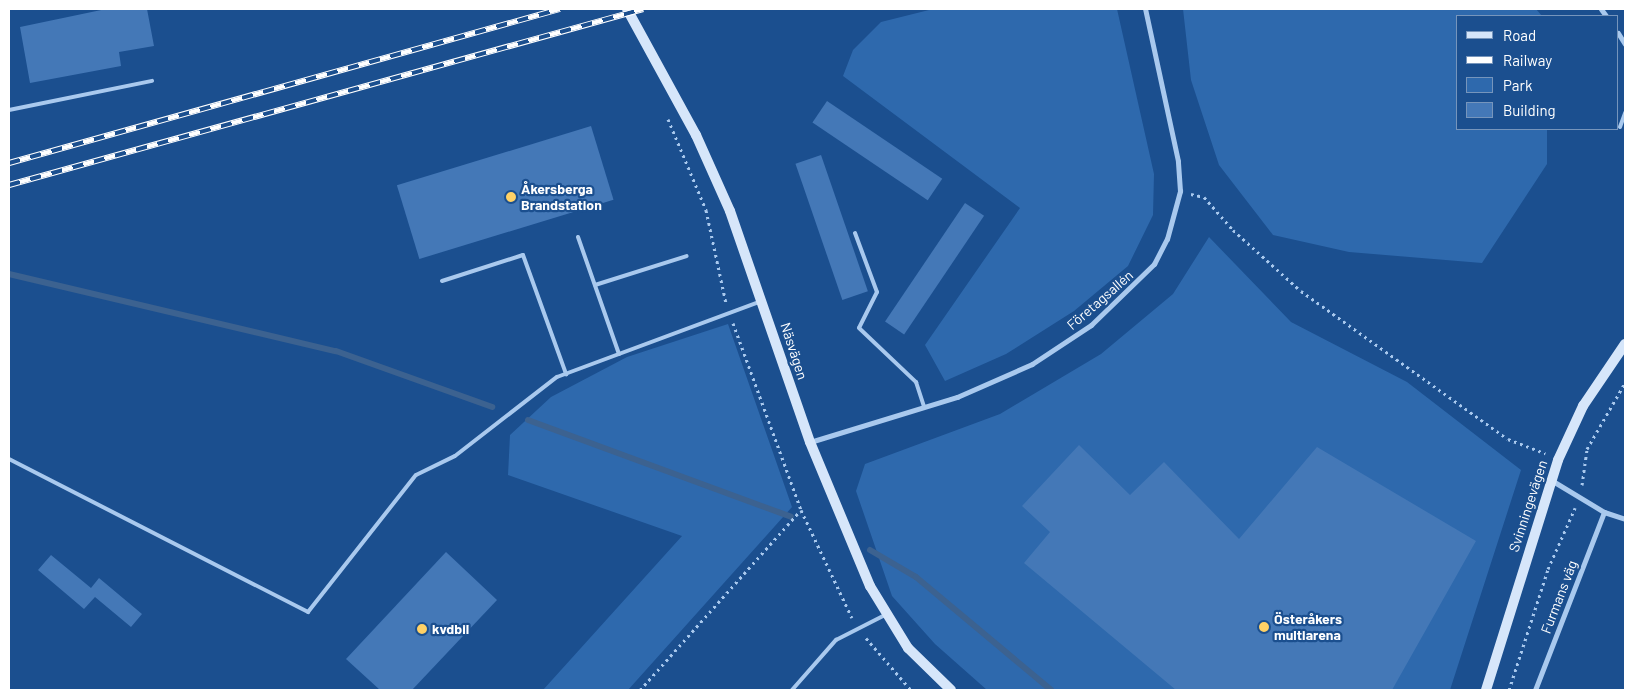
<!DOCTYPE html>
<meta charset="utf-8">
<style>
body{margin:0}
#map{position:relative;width:1634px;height:699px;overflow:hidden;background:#1b4f8f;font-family:Barlow,sans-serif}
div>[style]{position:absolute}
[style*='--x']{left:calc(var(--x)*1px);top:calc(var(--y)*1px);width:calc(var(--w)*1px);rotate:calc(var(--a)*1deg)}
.green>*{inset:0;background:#2e69ad}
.stream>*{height:6px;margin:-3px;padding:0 3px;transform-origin:3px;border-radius:3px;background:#3c6290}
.building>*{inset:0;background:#4478b7;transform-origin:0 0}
.path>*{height:3px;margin-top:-1.5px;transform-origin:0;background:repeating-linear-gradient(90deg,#a9c9ee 0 2.5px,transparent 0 6.5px)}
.lane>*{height:4px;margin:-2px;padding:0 2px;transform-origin:2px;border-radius:2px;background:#a9c9ee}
.street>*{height:5px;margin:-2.5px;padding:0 2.5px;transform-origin:2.5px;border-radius:2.5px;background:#a9c9ee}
.secondary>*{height:10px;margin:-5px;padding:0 5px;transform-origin:5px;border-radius:5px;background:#d6e6fa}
.rail>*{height:5.5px;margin-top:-2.75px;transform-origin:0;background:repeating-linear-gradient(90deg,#1b4f8f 0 11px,#fff 0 22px);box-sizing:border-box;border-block:1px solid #fff}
.dots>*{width:14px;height:14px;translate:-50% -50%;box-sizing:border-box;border:2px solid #1b4f8f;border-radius:50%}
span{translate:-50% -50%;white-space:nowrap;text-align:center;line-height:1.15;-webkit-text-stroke:4.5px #1b4f8f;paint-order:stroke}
.poi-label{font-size:14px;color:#fff;font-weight:700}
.left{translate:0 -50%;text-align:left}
.street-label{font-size:14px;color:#fff}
.frame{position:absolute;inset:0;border:10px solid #fff;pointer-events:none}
.legend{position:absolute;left:1456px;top:15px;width:162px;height:115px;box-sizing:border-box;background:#1b4f8f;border:1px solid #7695bc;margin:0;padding:6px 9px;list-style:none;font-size:15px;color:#fff}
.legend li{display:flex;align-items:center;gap:10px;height:25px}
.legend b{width:25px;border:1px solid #7695bc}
</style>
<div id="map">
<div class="green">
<i style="clip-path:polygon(933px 9px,1117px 9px,1154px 174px,1153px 215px,1128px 266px,1074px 311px,1006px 354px,945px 381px,925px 345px,1020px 208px,843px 76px,853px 50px,881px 22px)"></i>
<i style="clip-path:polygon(1183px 9px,1536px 9px,1542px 16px,1458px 16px,1458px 129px,1547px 129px,1547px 164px,1482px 263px,1349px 252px,1273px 235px,1219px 165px,1191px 80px)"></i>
<i style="clip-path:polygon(1209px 237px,1291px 322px,1407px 382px,1521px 470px,1450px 690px,987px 690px,935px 644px,892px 596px,856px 491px,865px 464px,1000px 414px,1101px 354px,1173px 294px)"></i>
<i style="clip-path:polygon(728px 324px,792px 507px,628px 690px,543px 690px,682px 536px,508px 475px,510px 435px,551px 397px,627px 357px)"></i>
</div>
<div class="stream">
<i style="--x:9;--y:274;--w:336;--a:13.3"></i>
<i style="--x:336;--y:351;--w:166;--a:19.7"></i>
<i style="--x:528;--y:420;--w:280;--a:20.2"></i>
<i style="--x:870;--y:550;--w:53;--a:30.4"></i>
<i style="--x:916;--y:577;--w:176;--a:39.9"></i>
</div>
<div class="building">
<i style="clip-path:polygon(106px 9px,147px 9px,154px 46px,119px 52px,121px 66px,30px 83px,20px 27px)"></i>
<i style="left:827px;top:101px;width:139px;height:26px;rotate:34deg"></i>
<i style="left:591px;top:126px;width:77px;height:203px;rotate:73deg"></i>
<i style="left:821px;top:155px;width:144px;height:27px;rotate:71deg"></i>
<i style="left:965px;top:203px;width:23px;height:143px;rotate:34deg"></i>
<i style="clip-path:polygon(1079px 445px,1130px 495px,1164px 462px,1239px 539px,1317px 447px,1476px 541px,1392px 690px,1176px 690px,1024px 563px,1050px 532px,1022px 506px)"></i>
<i style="clip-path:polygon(446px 552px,497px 600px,412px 690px,380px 690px,346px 659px)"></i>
<i style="clip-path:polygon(51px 555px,91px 588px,99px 578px,142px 614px,131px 627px,95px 597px,84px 609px,38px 570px)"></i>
</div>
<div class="path">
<i style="--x:668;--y:119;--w:99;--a:67.3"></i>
<i style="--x:706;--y:210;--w:95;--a:77.9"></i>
<i style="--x:1191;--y:194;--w:13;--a:13"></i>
<i style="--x:1204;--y:197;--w:44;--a:48.7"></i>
<i style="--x:1233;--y:230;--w:91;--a:41.9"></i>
<i style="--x:1301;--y:291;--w:254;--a:35.6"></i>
<i style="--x:1508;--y:439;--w:40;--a:21"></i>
<i style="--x:733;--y:323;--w:199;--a:70"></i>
<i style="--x:801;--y:510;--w:119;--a:64.7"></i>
<i style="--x:1582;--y:485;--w:36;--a:-82"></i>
<i style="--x:1587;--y:449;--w:76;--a:-60.1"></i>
<i style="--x:866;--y:638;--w:69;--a:49.1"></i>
<i style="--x:640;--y:690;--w:241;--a:-48.2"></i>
<i style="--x:1509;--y:690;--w:127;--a:-72.1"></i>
<i style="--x:1548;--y:569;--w:67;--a:-66.1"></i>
</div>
<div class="lane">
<i style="--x:9;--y:110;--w:146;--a:-11.5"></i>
<i style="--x:1620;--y:127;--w:15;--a:-70"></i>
<i style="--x:855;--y:233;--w:63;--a:69.6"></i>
<i style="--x:877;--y:292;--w:40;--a:116.6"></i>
<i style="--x:859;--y:328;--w:79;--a:43.5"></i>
<i style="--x:916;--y:382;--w:26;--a:72"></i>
<i style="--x:578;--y:237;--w:124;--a:70.7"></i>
<i style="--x:442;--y:281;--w:85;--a:-17.8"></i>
<i style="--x:523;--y:255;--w:127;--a:70.1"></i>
<i style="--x:595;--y:285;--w:96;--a:-17.5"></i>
<i style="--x:9;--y:459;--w:336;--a:27.1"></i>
<i style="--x:308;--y:612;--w:174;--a:-51.8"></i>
<i style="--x:416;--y:475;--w:43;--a:-26"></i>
<i style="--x:455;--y:456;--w:129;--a:-37.8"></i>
<i style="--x:557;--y:377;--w:218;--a:-20.4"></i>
<i style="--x:792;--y:690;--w:67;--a:-48.7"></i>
<i style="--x:836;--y:640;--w:55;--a:-27"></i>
</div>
<div class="street">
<i style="--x:1601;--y:9;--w:9;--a:54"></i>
<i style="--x:1618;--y:33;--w:13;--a:58"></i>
<i style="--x:810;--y:442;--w:154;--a:-17"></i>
<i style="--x:957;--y:397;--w:82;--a:-23.7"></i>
<i style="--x:1032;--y:364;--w:71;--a:-33.5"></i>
<i style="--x:1091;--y:325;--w:88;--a:-44.1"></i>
<i style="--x:1154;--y:264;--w:28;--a:-63"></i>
<i style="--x:1167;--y:239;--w:50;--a:-74.8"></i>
<i style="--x:1180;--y:191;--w:30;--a:-94"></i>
<i style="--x:1178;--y:161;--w:156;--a:-102.2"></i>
<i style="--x:1551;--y:480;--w:62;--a:31.1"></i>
<i style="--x:1604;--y:512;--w:22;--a:18"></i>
<i style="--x:1535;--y:690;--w:191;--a:-68.8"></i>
</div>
<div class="secondary">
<i style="--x:627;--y:9;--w:144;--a:61.3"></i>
<i style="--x:696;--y:135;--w:83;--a:65.9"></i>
<i style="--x:730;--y:211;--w:244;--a:70.9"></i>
<i style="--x:810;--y:442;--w:156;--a:67.4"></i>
<i style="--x:870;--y:586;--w:73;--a:58.5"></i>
<i style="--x:908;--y:648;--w:60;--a:44.3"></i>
<i style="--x:1486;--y:690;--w:241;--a:-72.6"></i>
<i style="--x:1558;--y:460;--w:60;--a:-65.2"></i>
<i style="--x:1583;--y:406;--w:75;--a:-55.9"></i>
</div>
<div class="rail">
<i style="--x:9;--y:163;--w:572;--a:-15.62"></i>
<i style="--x:9;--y:185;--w:658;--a:-15.51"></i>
</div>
<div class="dots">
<i style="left:511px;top:197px;background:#ffd166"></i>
<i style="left:1264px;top:627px;background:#ffd166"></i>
<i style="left:422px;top:629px;background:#ffd166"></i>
</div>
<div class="poi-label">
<span class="left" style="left:521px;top:197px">Åkersberga<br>Brandstation</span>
<span class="left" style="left:1274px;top:627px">Österåkers<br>multiarena</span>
<span class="left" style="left:432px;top:629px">kvdbil</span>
</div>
<div class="street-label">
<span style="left:1100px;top:300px;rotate:-41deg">Företagsallén</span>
<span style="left:794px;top:351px;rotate:72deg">Näsvägen</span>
<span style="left:1528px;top:506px;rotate:-72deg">Svinningevägen</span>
<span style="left:1559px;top:597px;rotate:-69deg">Furmans väg</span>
</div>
<div class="frame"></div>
<ul class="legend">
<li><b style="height:6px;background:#d6e6fa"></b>Road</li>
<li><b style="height:6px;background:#fff"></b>Railway</li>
<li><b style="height:14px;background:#2e69ad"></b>Park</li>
<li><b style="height:14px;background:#4478b7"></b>Building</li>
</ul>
</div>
